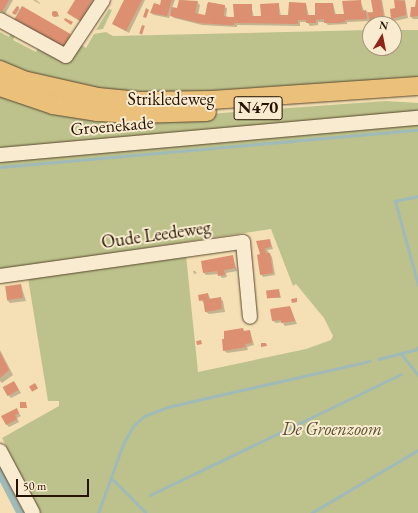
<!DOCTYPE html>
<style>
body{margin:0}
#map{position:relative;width:418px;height:513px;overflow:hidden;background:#f5e0b5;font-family:"EB Garamond",serif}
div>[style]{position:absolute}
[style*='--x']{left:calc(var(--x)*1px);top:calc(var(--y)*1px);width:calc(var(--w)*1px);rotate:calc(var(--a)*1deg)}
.green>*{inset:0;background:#bdc28c}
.water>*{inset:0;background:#a0bab8}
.shadow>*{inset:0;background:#0003}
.stream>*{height:3px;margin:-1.5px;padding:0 1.5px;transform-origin:1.5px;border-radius:1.5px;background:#a0bab8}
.building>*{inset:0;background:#dc9071;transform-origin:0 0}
.round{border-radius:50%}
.roads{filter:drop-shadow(0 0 1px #59462d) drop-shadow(0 0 1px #59462d)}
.minor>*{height:14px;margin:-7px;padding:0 7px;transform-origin:7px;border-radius:7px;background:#f8ebcf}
.major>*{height:18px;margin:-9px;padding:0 9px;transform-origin:9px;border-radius:9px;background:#eac07a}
span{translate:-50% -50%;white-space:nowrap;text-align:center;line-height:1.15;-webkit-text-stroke:4px #f8ebcf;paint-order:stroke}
.shield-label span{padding:1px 3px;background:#f8ebcf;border:1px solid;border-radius:3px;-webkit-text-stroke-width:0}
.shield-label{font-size:17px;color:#251200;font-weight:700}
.street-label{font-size:18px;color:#251200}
.park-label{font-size:18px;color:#5a5031;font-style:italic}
.north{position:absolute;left:362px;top:16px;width:40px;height:40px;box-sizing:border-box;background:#f8ebcf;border:1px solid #a4947c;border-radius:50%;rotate:10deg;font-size:11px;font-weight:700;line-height:16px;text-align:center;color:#251200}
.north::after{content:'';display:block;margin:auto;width:14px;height:18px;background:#8f2418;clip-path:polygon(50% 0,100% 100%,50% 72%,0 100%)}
.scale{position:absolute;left:16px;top:479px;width:73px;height:18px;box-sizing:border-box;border:2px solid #251200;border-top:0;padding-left:5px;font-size:12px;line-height:14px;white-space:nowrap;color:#251200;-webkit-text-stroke:3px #f8ebcf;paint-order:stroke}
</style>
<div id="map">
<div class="green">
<i style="clip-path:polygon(109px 9px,112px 10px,103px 29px,96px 30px)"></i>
<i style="clip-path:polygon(370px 30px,370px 48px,394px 48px,394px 30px,418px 30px,418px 82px,175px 95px,83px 88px,0 64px,0 32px,9px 37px,12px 32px,16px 34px,13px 40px,36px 52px,39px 47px,65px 62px,80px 44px,86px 48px,94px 34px,106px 32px,113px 36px)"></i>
<i style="clip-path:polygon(0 93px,175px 121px,221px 113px,386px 101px,418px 103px,418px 113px,0 151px)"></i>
<i style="clip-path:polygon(418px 121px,418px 513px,40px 513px,2px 438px,59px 406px,59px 401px,48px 401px,28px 278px,186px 255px,198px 372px,306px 349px,331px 340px,333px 336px,324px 318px,296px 284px,293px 286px,271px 229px,0 270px,0 158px)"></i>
</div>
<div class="water">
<i style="clip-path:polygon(0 466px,24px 513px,16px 513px,0 482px)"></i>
</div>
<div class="shadow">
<i style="clip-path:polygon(0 0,13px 0,5px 14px,0 11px)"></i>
<i style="clip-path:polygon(33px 0,36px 0,40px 3px,40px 4px)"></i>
<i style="clip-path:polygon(76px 0,97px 0,83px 23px,71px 15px)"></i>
<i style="clip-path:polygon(125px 0,145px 0,129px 33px,113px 24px)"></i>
<i style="clip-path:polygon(162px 0,175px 0,172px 8px,178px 10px,181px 0,197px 2px,200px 5px,198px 15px,206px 16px,207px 4px,214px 3px,227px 8px,226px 18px,235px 18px,251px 5px,254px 17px,262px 16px,279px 5px,281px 16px,289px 16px,306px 4px,309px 16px,316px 16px,333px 4px,336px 15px,345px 14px,360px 0,364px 11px,374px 13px,372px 0,382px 0,386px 22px,377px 24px,372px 24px,370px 21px,347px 22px,347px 24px,328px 25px,325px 22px,318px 22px,318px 25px,310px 26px,307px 22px,300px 22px,300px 26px,237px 25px,237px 27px,202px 25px,174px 18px,170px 14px,169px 18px,154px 15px,151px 13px,160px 6px)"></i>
<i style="clip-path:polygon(395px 0,405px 0,408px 18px,395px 21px,392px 19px,391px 10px,396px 9px)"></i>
<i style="clip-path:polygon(417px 0,418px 19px,413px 19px,411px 17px,416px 8px)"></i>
<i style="clip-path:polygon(17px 7px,20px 9px,16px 15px,15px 14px)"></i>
<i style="clip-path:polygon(52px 11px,59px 15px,59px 17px,52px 14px)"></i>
<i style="clip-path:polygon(16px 19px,70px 35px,73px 37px,66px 49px)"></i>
<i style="clip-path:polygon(270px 240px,273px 249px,267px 250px,272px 257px,275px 275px,263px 277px,261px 274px,262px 255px,257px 242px)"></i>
<i style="clip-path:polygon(233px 257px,237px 271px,226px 273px,227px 277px,222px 278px,219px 274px,206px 275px,204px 273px)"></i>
<i style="clip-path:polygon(193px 271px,195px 271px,197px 273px,194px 274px)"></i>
<i style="clip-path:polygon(21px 285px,26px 301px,10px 303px,7px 300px)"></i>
<i style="clip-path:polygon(279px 290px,281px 298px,269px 298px)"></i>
<i style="clip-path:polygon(208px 294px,211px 300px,220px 298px,223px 301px,225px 312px,209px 314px,206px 312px,205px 303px,200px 300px)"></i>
<i style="clip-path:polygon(290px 307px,297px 324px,285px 326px,282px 322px,276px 323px,273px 321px)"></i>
<i style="clip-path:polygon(250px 331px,254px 345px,247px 347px,248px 350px,227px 353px,224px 350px)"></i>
<i style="clip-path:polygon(0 350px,13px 375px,2px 383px,0 381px)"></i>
<i style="clip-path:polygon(14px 382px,21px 393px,11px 398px,8px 395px)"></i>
<i style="clip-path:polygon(16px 409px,21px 416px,17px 418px,19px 422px,9px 427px,6px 424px)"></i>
</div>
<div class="stream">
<i style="--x:0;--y:167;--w:420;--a:-5.1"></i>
<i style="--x:418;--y:196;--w:24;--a:168"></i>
<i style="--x:395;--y:201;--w:87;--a:74.7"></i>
<i style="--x:401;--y:354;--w:27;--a:51"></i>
<i style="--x:378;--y:359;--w:38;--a:-14"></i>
<i style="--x:415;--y:350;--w:4;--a:-45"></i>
<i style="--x:111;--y:478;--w:49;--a:45"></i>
<i style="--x:150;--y:495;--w:279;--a:-25.7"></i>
<i style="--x:98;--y:513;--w:73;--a:-70.1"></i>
<i style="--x:123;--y:444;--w:21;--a:-61"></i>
<i style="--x:133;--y:426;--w:15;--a:-42"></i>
<i style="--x:144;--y:416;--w:25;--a:-21"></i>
<i style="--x:167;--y:407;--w:208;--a:-12.8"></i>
<i style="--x:311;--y:513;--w:124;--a:-30.5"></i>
</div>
<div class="building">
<i style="clip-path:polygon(0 0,9px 0,2px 12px,0 11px)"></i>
<i style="clip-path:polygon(75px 0,92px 0,80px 21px,67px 13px)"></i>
<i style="clip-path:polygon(124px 0,142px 0,126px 31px,112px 24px)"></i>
<i style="clip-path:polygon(161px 0,172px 0,167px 16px,150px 13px,154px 3px,160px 5px)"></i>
<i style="clip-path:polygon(179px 0,198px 1px,195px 13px,205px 15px,208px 2px,225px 5px,224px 16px,229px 17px,234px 17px,233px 4px,252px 4px,252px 16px,261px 16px,260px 4px,279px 3px,279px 15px,288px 15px,289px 2px,306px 3px,307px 15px,315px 15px,315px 3px,333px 3px,334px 14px,344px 14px,342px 1px,361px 0,362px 11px,366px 10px,367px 19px,345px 20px,345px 22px,339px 23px,324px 23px,324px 19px,316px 20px,316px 23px,306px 23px,306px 20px,298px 20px,298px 24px,234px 23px,234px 25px,228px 25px,199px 23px,170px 16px,172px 7px,177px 8px)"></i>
<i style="clip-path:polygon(371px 0,381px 0,384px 19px,370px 23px,368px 13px,373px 12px)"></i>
<i style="clip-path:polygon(394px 0,405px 1px,406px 15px,391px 19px,390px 9px,395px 8px)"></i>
<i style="clip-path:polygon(416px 0,418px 0,418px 16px,410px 17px,411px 7px,415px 7px)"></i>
<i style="clip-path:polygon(17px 6px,19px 7px,15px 15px,12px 13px)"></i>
<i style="left:22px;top:6px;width:56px;height:15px;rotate:30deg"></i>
<i style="clip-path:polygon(146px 8px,149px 10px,146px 18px,143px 17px)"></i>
<i class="round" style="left:52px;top:11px;width:6px;height:6px"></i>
<i style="clip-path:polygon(65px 18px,73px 22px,71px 25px,64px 20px)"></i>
<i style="left:142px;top:25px;width:3px;height:9px;rotate:18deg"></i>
<i style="clip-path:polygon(270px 239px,271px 247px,265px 248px,266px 253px,270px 253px,273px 273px,260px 275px,257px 255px,260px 254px,256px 241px)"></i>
<i style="clip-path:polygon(233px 255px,235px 268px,224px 270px,225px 275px,218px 276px,217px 271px,203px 273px,201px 261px)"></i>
<i style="left:21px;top:284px;width:14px;height:16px;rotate:82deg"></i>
<i style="left:279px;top:289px;width:8px;height:13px;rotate:83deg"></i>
<i style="clip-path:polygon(208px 293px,209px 299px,221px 297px,222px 309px,205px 312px,203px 300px,199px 301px,198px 295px)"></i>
<i style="clip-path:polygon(297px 298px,297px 302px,292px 303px,291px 299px)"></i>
<i style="clip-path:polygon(290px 306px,295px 321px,281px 323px,281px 320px,272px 321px,270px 309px)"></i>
<i style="clip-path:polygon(243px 328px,244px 331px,250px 330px,252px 343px,245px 344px,246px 347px,223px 351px,222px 339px,224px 339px,224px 331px)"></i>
<i style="left:201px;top:340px;width:4px;height:5px;rotate:76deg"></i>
<i style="clip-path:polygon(261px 343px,266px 343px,267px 346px,261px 347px)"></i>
<i style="clip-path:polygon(0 352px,9px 370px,0 378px)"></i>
<i style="left:14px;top:381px;width:10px;height:13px;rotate:61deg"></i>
<i style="left:35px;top:383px;width:6px;height:7px;rotate:59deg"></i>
<i style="clip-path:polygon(20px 402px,26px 402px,27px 408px,20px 408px)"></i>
<i style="clip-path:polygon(17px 408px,19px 413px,15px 415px,17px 419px,6px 425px,1px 416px)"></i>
</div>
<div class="roads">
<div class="minor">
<i style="--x:0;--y:20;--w:75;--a:28.6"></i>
<i style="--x:66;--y:56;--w:67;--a:-56.5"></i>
<i style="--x:0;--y:155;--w:420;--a:-5.1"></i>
<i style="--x:0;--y:276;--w:245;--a:-8"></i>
<i style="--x:243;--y:242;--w:75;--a:84.7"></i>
<i style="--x:0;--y:451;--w:70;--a:62"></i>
</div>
<div class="major">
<i style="--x:0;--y:70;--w:25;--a:23"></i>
<i style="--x:23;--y:80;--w:77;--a:12.8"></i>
<i style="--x:98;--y:97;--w:42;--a:5.4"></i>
<i style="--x:140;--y:101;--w:72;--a:-0.8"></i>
<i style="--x:212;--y:100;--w:206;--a:-3.9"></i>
<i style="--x:0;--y:87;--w:56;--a:18.8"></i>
<i style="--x:53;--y:105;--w:45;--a:9"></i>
<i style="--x:97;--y:112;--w:39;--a:3"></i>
<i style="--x:136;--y:114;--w:71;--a:-1.6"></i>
</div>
</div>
<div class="shield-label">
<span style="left:258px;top:108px">N470</span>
</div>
<div class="street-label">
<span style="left:171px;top:99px">Strikledeweg</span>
<span style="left:112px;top:126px;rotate:-5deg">Groenekade</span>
<span style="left:156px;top:235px;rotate:-8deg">Oude Leedeweg</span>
</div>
<div class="park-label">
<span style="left:332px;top:429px">De Groenzoom</span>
</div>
<div class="north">N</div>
<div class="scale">50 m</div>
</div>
